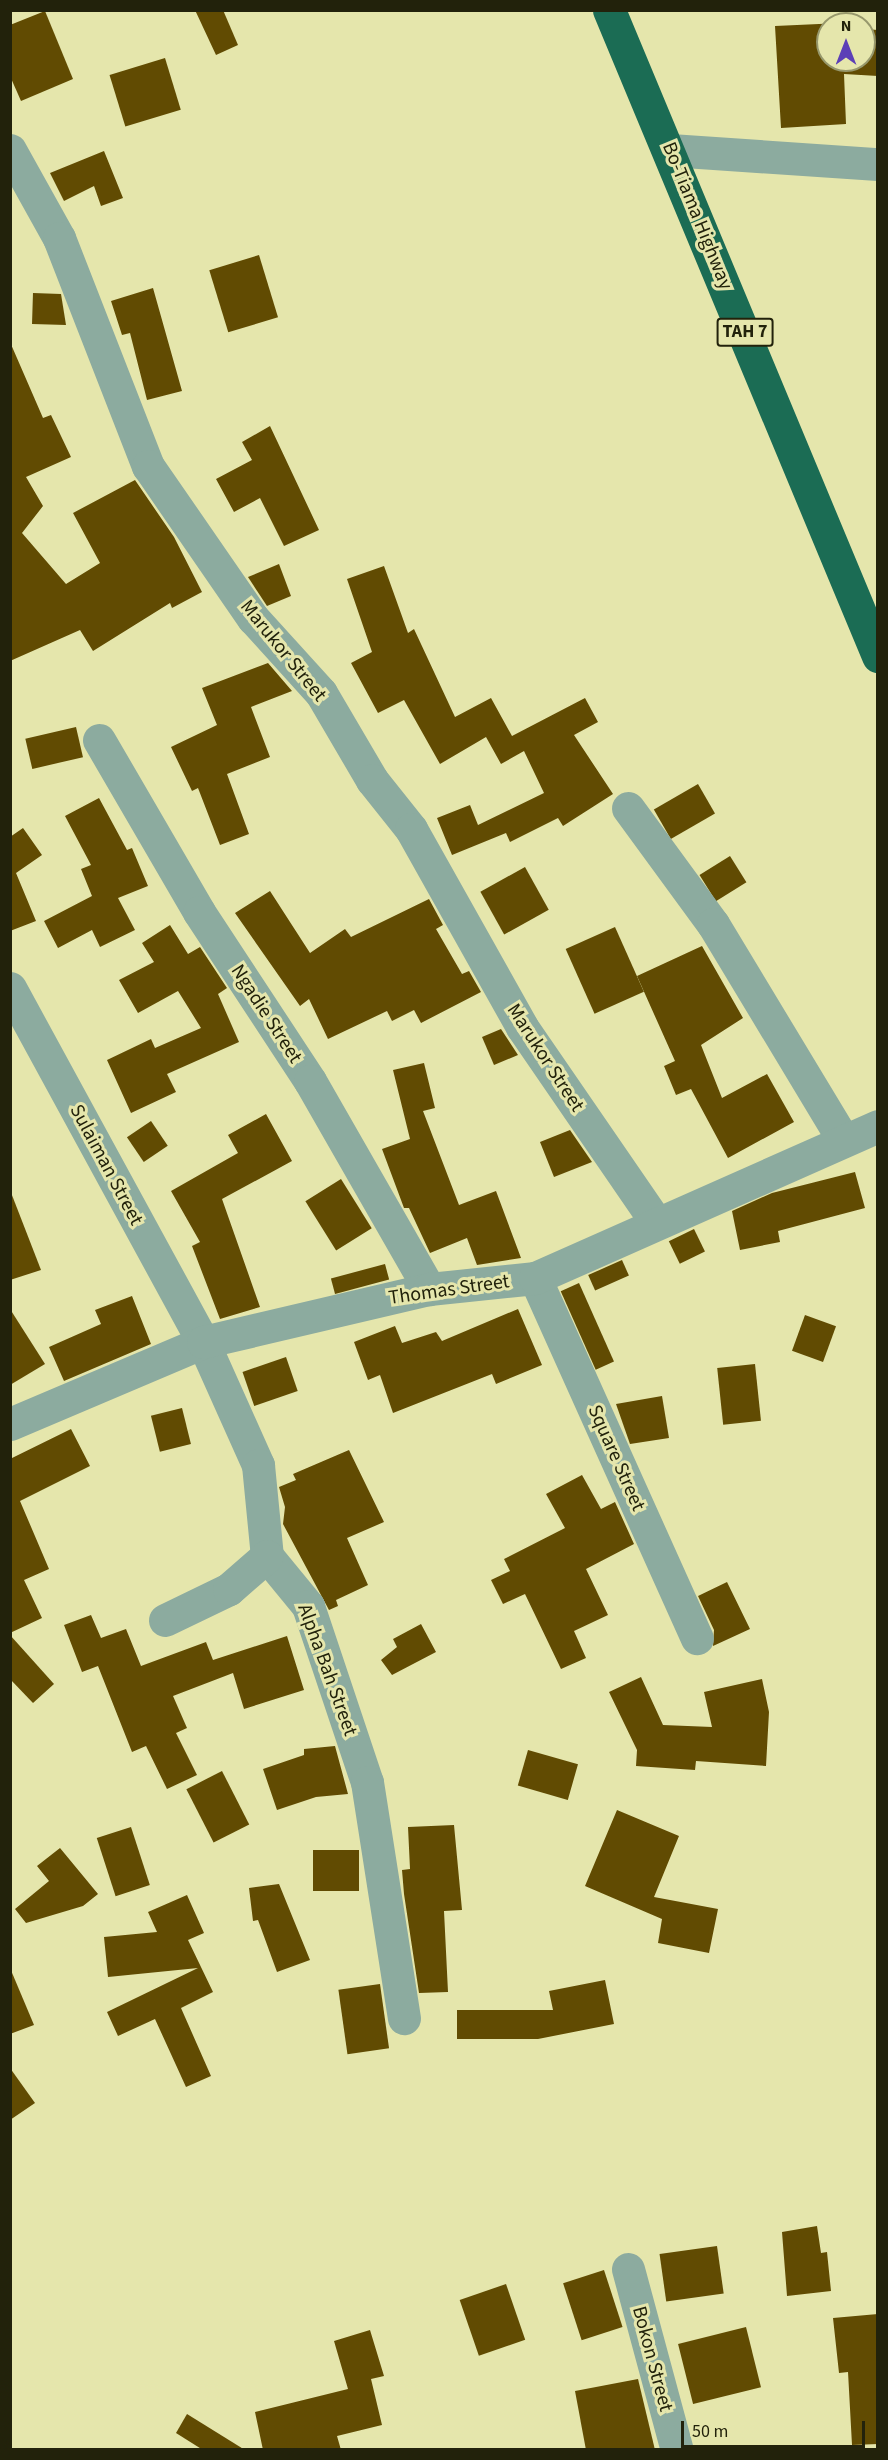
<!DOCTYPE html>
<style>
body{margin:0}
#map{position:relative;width:888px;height:2460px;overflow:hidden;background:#e5e6ac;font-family:"Source Sans 3",sans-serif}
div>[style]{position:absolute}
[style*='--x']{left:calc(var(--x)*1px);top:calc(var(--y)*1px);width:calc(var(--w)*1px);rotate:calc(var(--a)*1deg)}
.building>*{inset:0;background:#614b02;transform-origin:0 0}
.minor>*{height:33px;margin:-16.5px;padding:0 16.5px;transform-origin:16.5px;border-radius:16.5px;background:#8cab9f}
.highway>*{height:33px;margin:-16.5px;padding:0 16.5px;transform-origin:16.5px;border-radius:16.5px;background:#1b6c54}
span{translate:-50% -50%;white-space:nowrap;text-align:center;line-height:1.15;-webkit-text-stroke:6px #e5e6ac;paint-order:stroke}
.shield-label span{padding:2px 4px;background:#e5e6ac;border:2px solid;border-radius:4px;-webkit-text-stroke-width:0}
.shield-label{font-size:18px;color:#22220b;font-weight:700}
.street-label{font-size:20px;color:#22220b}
.frame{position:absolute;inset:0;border:12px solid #22220b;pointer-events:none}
.north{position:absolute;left:816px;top:12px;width:60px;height:60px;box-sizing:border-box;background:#e5e6ac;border:2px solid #97986c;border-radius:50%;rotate:0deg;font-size:16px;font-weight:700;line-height:24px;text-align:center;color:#22220b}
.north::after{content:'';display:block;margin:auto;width:21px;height:27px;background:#5c3fb7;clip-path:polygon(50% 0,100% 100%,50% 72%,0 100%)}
.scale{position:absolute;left:681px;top:2421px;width:184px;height:27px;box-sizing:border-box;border:3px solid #22220b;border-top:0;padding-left:8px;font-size:18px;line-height:21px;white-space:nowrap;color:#22220b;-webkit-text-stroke:4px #e5e6ac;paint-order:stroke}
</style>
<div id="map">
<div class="building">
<i style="clip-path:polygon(195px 10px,223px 10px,238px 45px,216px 55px)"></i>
<i style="clip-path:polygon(45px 11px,73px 79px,21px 101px,10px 76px,10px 25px)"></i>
<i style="clip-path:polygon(841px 23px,828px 24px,828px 60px,864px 60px,864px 29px,878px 30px,878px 76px,844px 74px,846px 124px,781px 128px,775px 26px)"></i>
<i style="left:165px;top:58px;width:54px;height:58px;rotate:73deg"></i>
<i style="clip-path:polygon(104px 151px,123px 198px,101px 206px,94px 186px,64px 201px,50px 173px)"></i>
<i style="left:259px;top:255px;width:65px;height:52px;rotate:73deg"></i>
<i style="clip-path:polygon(153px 288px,182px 391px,147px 400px,130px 333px,122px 335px,111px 301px)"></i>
<i style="clip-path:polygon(33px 293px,61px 294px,66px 325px,32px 324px)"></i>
<i style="clip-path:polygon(10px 342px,43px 418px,51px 415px,71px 457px,26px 477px,43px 506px,22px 533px,66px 584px,100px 563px,73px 513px,135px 480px,174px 537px,202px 592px,172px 608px,170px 603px,93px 651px,80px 630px,10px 661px)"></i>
<i style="clip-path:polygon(270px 426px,319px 530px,284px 546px,260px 498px,234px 512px,216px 479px,252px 460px,242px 442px)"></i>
<i style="clip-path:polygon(279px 564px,291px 596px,267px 606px,248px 577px)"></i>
<i style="clip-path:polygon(384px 566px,408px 633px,414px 629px,455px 717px,491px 698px,512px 736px,585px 698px,598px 722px,574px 735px,613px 794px,563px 826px,558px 818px,510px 842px,506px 833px,452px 855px,437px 818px,470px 805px,478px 825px,544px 793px,524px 751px,501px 764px,486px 737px,440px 764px,404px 700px,378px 713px,351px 663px,372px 652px,347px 579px)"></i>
<i style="clip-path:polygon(268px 663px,292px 691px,251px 707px,270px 757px,227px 774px,249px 834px,220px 845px,198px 788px,192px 791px,171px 747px,217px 725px,202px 688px)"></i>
<i style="left:76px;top:727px;width:31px;height:52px;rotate:77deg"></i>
<i style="left:698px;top:784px;width:34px;height:51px;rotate:60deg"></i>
<i style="clip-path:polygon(99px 798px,127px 850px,132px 848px,148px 886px,118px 898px,135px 930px,100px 947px,92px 930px,58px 948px,44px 921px,92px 896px,81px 869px,91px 865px,65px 816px)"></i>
<i style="clip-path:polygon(23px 828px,42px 855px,16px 873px,36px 921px,10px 931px,10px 837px)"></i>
<i style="left:730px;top:856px;width:31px;height:36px;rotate:58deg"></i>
<i style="left:525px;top:867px;width:49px;height:51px;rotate:61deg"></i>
<i style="clip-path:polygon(270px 891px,310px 953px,345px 929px,351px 937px,429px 899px,443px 925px,436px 929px,462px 974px,469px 971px,481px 992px,421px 1023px,414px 1010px,392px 1021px,387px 1011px,328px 1039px,309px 999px,300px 1006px,235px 913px)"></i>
<i style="clip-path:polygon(170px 925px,188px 954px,200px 947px,227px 988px,218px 994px,239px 1042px,167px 1074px,176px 1092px,131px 1113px,107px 1060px,151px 1039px,155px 1048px,201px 1028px,178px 991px,138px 1013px,119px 980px,154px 962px,142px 943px)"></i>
<i style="left:615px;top:927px;width:71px;height:54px;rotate:66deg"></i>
<i style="clip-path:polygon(702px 946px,743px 1018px,701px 1045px,722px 1098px,767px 1074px,794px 1122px,728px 1158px,691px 1089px,676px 1095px,664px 1066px,675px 1061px,637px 976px)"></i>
<i style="clip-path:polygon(501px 1029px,518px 1055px,494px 1065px,482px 1037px)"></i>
<i style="clip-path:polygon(424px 1063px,435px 1108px,423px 1111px,459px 1205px,496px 1191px,521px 1258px,477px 1265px,467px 1238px,430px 1253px,409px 1208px,404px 1208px,382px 1149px,410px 1139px,393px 1070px)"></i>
<i style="clip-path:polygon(266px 1114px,292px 1161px,222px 1199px,260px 1307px,220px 1319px,192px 1246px,200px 1242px,171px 1191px,238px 1153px,228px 1135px)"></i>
<i style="left:151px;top:1121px;width:30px;height:29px;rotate:56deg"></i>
<i style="clip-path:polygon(570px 1130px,592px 1162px,554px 1177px,540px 1142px)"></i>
<i style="clip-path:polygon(855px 1172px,865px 1208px,778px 1231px,780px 1242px,740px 1250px,732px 1211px,772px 1193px)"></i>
<i style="left:341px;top:1179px;width:58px;height:42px;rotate:58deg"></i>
<i style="clip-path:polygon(10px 1190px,41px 1270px,10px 1280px)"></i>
<i style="left:694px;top:1229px;width:25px;height:28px;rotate:64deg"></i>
<i style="left:622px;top:1260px;width:17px;height:37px;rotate:66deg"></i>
<i style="left:385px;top:1264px;width:16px;height:56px;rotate:75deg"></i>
<i style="left:579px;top:1283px;width:86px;height:20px;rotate:66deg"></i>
<i style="clip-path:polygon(132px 1296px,151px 1344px,64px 1381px,49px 1347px,101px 1324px,95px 1310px)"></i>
<i style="clip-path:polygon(10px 1309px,45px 1364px,10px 1385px)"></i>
<i style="clip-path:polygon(518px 1309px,542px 1365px,496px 1384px,492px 1374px,393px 1413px,380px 1375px,368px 1380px,354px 1342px,395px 1326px,402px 1343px,436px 1332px,442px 1341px)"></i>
<i style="left:805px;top:1315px;width:33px;height:38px;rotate:20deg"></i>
<i style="left:286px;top:1357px;width:36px;height:46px;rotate:71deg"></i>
<i style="left:755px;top:1364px;width:57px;height:38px;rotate:84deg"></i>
<i style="clip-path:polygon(662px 1396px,669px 1438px,630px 1444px,616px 1404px)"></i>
<i style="left:182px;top:1408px;width:37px;height:32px;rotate:76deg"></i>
<i style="clip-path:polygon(71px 1429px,90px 1466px,20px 1501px,49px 1569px,24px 1580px,42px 1618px,10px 1633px,10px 1459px)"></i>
<i style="clip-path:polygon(349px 1450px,384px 1522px,347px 1538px,368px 1585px,336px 1600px,338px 1606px,329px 1610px,283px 1524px,285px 1507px,279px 1487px,296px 1480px,293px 1474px)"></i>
<i style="clip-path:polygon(582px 1475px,601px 1509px,615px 1502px,634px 1544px,586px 1569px,608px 1615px,574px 1631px,586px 1658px,561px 1669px,525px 1594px,503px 1604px,491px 1580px,510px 1571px,504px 1559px,565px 1528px,546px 1494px)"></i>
<i style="clip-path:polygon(727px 1582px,750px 1629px,713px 1646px,714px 1630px,698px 1596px)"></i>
<i style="clip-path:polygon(91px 1615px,101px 1638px,126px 1629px,141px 1666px,206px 1642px,213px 1660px,287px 1636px,304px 1690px,244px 1709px,233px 1673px,173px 1696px,187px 1728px,176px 1733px,197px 1775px,167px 1789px,146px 1746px,132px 1752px,98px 1666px,82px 1672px,64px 1625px)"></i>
<i style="clip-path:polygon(421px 1624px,436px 1652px,392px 1675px,381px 1660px,397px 1647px,393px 1639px)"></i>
<i style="clip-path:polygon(10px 1635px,54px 1684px,33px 1703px,10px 1679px)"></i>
<i style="clip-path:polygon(641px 1677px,663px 1725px,712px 1727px,704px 1692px,762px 1679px,769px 1712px,766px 1766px,696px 1761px,695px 1770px,636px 1766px,637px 1750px,609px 1692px)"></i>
<i style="clip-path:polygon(335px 1746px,348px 1794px,316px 1797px,277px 1810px,263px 1769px,304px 1755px,304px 1749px)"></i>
<i style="left:528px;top:1750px;width:52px;height:37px;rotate:16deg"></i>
<i style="left:222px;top:1771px;width:60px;height:40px;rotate:63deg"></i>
<i style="clip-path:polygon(617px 1810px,679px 1836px,654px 1897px,718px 1909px,709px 1953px,658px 1943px,662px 1919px,585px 1886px)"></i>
<i style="clip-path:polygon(454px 1825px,462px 1910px,444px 1911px,448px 1992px,419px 1993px,404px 1894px,402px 1870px,410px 1869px,408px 1827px)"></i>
<i style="left:131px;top:1827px;width:61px;height:36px;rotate:72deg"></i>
<i style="clip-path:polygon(60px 1848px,98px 1894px,83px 1906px,26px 1923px,15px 1909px,49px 1881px,37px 1866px)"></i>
<i style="left:313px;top:1850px;width:46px;height:41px"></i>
<i style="clip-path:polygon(279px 1884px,310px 1960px,277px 1972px,258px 1920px,253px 1921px,249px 1888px)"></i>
<i style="clip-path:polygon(187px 1895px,204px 1933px,188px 1940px,213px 1992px,181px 2008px,211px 2076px,186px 2087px,155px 2019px,118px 2036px,107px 2012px,198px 1968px,108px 1977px,104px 1937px,157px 1932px,148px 1912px)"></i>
<i style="clip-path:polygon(10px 1968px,34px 2025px,10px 2034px)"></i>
<i style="clip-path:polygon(605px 1980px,614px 2024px,538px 2039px,457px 2039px,457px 2010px,553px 2010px,549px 1991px)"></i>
<i style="left:380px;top:1984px;width:65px;height:42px;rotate:82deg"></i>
<i style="clip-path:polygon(10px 2068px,35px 2103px,10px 2120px)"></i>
<i style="clip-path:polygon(817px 2226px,821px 2253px,827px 2252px,831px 2291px,787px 2296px,782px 2232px)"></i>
<i style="left:717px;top:2246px;width:48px;height:58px;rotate:82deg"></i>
<i style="left:604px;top:2270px;width:60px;height:43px;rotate:72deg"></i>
<i style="left:506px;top:2284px;width:59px;height:49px;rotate:71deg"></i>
<i style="clip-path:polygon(878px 2314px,878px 2444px,852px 2445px,848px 2372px,839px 2373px,833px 2318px)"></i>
<i style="left:746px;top:2327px;width:62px;height:70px;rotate:76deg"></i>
<i style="clip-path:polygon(370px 2330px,384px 2376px,371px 2379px,382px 2425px,337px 2436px,341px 2450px,263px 2450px,255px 2412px,348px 2389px,334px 2341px)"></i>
<i style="clip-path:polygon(638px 2379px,655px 2450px,586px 2450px,575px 2391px)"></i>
<i style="clip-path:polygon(187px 2414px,245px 2450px,203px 2450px,176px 2433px)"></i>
</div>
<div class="minor">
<i style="--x:10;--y:150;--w:101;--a:60.9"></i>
<i style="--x:59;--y:238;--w:245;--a:68.7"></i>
<i style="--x:148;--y:466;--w:185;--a:55.4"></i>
<i style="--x:253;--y:618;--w:101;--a:47.8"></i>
<i style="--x:321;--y:693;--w:101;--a:59.6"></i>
<i style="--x:372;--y:780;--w:63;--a:51.5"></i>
<i style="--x:411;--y:829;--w:227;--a:60.7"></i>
<i style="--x:522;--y:1027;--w:237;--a:55.5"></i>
<i style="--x:670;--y:150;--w:208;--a:3.9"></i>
<i style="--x:99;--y:740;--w:199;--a:59.8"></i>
<i style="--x:199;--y:912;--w:202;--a:56.7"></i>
<i style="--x:310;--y:1081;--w:240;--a:60.2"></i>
<i style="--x:628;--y:808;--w:144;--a:53.8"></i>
<i style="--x:713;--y:924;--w:253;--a:58.9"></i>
<i style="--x:10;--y:988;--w:403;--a:61.4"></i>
<i style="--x:203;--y:1342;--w:135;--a:65.9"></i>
<i style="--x:258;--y:1465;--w:91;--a:84.4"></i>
<i style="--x:267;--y:1556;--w:65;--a:50.6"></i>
<i style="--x:308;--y:1606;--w:186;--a:71.5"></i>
<i style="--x:367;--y:1782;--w:239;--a:81.1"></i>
<i style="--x:535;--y:1278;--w:395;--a:65.8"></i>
<i style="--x:10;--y:1424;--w:210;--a:-23"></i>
<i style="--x:203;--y:1342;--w:232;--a:-13.2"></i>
<i style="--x:429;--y:1289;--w:107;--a:-5.9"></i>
<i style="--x:535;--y:1278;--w:375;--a:-23.9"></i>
<i style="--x:165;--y:1620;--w:71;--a:-25.8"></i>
<i style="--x:229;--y:1589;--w:50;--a:-41"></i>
<i style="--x:628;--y:2269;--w:188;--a:74.9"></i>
</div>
<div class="highway">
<i style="--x:609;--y:10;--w:700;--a:67.39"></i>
</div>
<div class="shield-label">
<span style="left:745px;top:332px">TAH 7</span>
</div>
<div class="street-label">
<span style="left:697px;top:216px;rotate:68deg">Bo-Tiama Highway</span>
<span style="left:283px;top:651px;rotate:51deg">Marukor Street</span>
<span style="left:266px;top:1014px;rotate:57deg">Ngadie Street</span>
<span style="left:545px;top:1058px;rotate:57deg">Marukor Street</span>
<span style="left:106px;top:1165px;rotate:62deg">Sulaiman Street</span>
<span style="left:449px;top:1290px;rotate:-8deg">Thomas Street</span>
<span style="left:616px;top:1458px;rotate:66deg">Square Street</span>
<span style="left:327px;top:1670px;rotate:70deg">Alpha Bah Street</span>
<span style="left:652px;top:2359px;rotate:75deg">Bokon Street</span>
</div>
<div class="frame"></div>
<div class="north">N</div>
<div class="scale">50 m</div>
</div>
